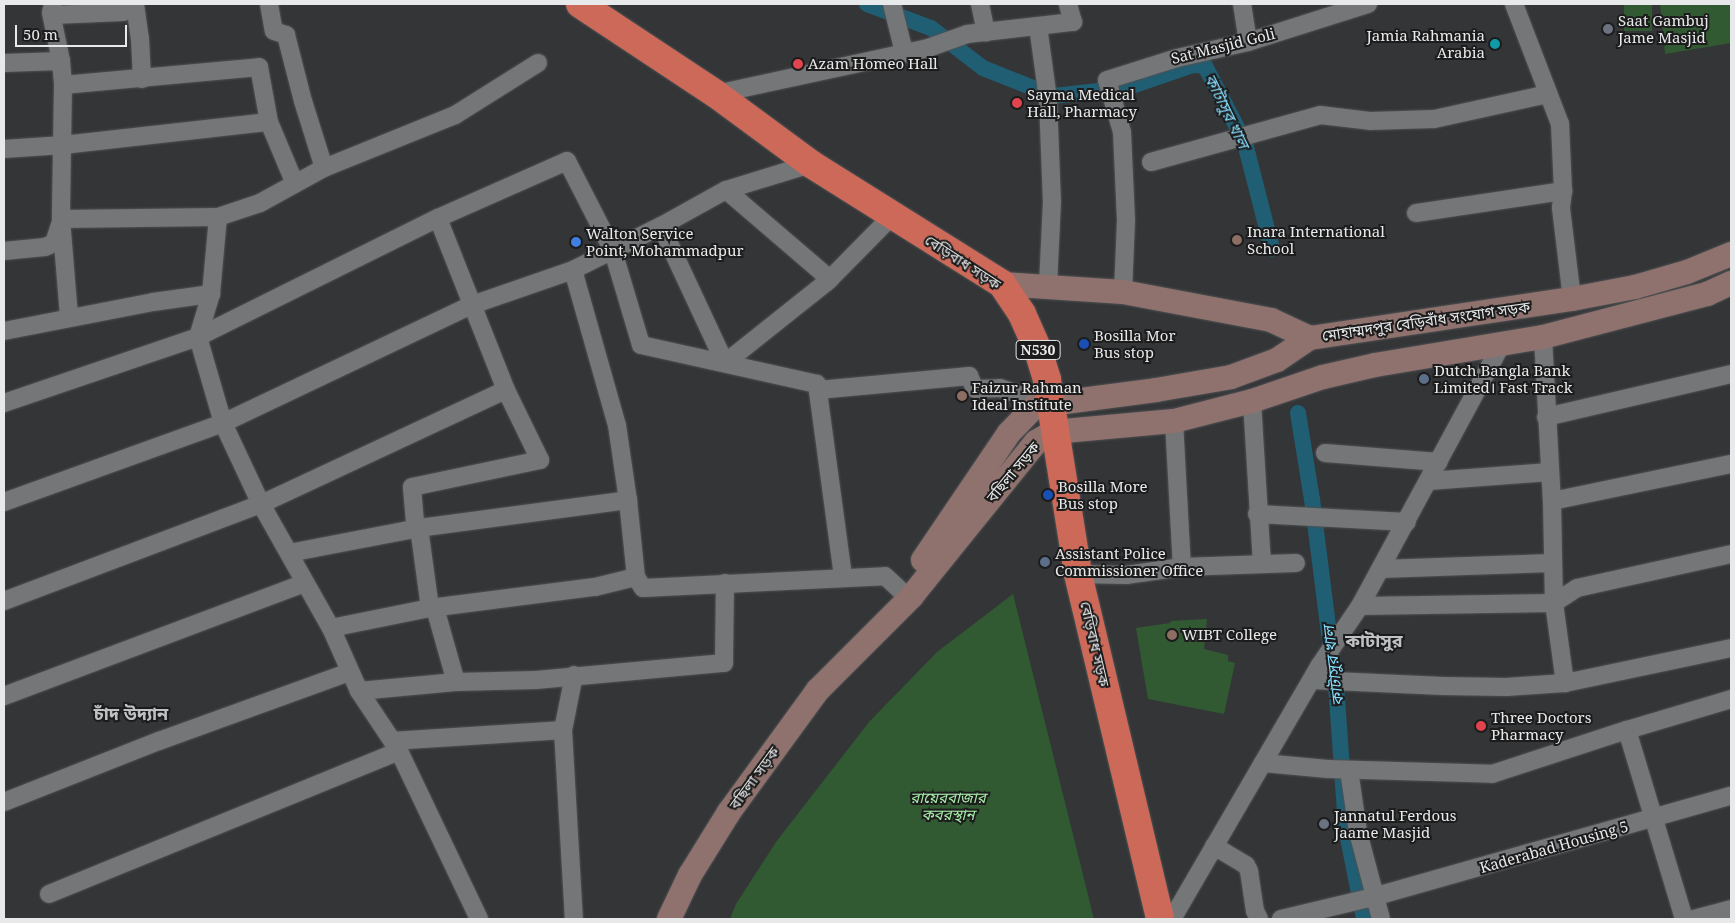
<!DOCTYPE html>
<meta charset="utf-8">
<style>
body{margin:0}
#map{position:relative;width:1735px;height:923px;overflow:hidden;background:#333537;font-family:"Noto Serif","Noto Sans Bengali",serif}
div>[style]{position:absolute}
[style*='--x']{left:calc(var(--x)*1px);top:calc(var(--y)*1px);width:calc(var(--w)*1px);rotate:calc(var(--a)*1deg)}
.green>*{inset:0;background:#315a32;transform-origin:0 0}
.canal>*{height:16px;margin:-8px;padding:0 8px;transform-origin:8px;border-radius:8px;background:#205e73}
.roads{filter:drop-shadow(0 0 1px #505153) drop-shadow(0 0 1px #505153)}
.street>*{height:18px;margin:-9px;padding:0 9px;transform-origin:9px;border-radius:9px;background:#747678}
.secondary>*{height:24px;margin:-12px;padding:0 12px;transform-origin:12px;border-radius:12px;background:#8f726e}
.highway>*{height:28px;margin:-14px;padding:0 14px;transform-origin:14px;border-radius:14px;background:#cd6958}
.dots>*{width:14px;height:14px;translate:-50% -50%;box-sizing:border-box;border:2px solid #1c1c1d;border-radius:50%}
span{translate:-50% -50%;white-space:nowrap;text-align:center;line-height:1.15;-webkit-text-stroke:4px #1c1c1d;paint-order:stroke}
.shield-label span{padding:1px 4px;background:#1c1c1d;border:1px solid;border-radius:4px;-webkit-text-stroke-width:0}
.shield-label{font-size:14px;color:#e8e9ea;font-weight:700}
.poi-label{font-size:15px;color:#e8e9ea}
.left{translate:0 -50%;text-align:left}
.right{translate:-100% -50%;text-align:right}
.street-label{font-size:15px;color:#e8e9ea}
.park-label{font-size:15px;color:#a8eea8;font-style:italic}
.water-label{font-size:16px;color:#86dcfc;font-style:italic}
.quarter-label{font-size:18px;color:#bfc1c3;font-weight:700}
.frame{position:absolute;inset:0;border:5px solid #e8e9ea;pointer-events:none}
.scale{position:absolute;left:15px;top:25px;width:112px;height:22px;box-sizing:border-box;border:2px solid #e8e9ea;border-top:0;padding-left:6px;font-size:15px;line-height:18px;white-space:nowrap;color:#e8e9ea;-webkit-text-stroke:4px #1c1c1d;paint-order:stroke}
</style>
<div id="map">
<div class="green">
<i style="left:1624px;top:4px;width:28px;height:27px"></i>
<i style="clip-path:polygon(1660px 4px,1731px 4px,1731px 43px,1665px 54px)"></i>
<i style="clip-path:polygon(1013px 594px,1094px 919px,730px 919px,736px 904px,776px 842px,869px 722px,937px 652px)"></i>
<i style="clip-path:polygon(1207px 619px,1204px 649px,1228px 655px,1228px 661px,1235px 663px,1224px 714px,1148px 699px,1136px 628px,1170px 623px,1171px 621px)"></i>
</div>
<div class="canal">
<i style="--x:867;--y:4;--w:68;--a:20.6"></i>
<i style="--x:931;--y:28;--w:66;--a:37.6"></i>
<i style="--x:983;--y:68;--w:75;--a:21.8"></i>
<i style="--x:1053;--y:96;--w:73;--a:-6.3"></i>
<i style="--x:1126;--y:88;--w:71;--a:-18.9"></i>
<i style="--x:1193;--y:65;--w:12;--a:5"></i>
<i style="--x:1205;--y:66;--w:87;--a:62.5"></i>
<i style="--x:1245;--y:143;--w:109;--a:75.7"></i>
<i style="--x:1298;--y:413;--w:87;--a:80.8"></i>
<i style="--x:1312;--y:499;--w:201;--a:82.8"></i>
<i style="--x:1337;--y:698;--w:130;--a:86"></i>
<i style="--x:1346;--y:828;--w:93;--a:78.8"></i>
</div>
<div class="roads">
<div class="street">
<i style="--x:53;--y:4;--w:9;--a:103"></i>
<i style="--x:51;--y:13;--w:49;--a:78.2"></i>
<i style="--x:61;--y:61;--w:24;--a:85"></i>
<i style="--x:63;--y:85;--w:134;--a:90.9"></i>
<i style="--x:61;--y:219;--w:98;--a:85.3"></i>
<i style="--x:135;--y:4;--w:35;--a:82"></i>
<i style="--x:140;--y:39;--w:40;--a:87.1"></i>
<i style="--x:269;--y:4;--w:27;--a:80"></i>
<i style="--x:274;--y:31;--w:13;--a:18"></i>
<i style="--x:286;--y:35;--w:68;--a:75.6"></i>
<i style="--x:303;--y:101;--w:70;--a:72.6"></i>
<i style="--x:892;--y:4;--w:49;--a:76"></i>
<i style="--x:980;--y:4;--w:29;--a:78"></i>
<i style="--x:1242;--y:4;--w:38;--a:81"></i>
<i style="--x:1514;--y:4;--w:129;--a:69"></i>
<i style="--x:1560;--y:124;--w:67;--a:87.4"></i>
<i style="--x:1563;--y:191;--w:17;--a:97"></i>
<i style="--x:1561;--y:208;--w:92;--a:83.1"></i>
<i style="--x:53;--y:15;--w:70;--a:-2.5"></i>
<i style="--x:123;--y:12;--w:12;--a:-42"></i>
<i style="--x:1038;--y:26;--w:74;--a:82.2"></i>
<i style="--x:1048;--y:99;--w:102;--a:87.8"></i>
<i style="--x:1052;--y:201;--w:86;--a:92.7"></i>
<i style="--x:4;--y:63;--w:57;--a:-2"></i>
<i style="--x:63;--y:85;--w:197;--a:-5.2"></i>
<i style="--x:259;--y:67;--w:56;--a:79.7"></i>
<i style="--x:269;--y:122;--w:67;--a:67.2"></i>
<i style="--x:716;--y:94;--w:217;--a:-12.2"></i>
<i style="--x:928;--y:48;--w:41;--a:-19.7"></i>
<i style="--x:967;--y:34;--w:107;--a:-6.5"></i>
<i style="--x:1073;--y:22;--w:19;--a:-106"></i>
<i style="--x:4;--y:149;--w:59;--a:-3.9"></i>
<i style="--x:63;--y:145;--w:207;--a:-6.4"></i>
<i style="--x:1151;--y:162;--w:175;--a:-15.5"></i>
<i style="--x:1320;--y:115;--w:50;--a:6.8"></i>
<i style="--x:1370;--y:121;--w:64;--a:-1.8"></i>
<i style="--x:1434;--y:119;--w:117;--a:-12.4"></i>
<i style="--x:726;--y:190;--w:137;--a:40.6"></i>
<i style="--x:1416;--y:213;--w:149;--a:-8.5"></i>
<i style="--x:218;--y:217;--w:44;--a:-18.4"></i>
<i style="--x:260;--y:203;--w:73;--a:-28.7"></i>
<i style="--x:324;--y:168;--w:141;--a:-22"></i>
<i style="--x:455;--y:115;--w:98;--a:-32.1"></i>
<i style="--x:61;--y:219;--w:157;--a:-0.7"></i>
<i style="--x:218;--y:217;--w:77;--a:95.2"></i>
<i style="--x:211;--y:294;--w:45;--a:106.8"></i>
<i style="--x:198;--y:337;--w:90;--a:73.8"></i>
<i style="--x:223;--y:423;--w:89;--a:64.9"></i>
<i style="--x:261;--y:504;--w:142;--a:60.6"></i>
<i style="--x:331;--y:628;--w:69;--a:66"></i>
<i style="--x:359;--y:691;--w:72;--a:56.3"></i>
<i style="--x:399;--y:751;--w:186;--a:64.5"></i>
<i style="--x:661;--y:226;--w:151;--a:65"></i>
<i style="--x:4;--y:251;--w:41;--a:-5.6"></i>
<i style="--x:45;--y:247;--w:10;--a:-24"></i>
<i style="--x:54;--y:243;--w:20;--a:-72"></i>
<i style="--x:573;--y:270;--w:161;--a:74.2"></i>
<i style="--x:617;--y:425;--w:76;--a:81.7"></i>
<i style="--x:628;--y:500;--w:77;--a:84.1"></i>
<i style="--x:636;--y:577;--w:13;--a:58"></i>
<i style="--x:643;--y:588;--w:242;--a:-2.8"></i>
<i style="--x:885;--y:576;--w:23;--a:43"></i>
<i style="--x:1123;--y:292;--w:72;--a:-87.6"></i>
<i style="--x:1126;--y:220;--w:88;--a:-92.6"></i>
<i style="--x:1122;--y:132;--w:54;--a:-106.1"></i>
<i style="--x:1107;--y:80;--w:73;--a:-17.4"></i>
<i style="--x:1177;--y:58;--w:73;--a:-12.7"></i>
<i style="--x:1248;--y:42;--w:126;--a:-17.6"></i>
<i style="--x:4;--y:331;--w:152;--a:-11"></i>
<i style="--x:153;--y:302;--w:59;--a:-7.9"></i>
<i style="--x:1543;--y:337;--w:164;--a:86.9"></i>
<i style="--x:1552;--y:501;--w:102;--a:88.9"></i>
<i style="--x:1554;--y:603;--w:81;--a:82.2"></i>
<i style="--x:725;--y:363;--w:130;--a:-38.5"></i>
<i style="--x:827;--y:282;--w:93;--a:-45.4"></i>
<i style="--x:818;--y:390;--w:152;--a:-5.3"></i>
<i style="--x:969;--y:376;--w:14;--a:65"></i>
<i style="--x:975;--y:389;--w:25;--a:-2"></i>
<i style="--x:1000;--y:388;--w:18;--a:19"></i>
<i style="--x:1017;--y:394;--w:22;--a:34"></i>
<i style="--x:1252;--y:401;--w:163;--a:86.5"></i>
<i style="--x:4;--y:403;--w:205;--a:-18.8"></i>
<i style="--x:198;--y:337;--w:268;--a:-26.4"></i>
<i style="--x:438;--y:218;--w:141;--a:-23.8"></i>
<i style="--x:567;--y:161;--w:101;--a:62.9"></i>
<i style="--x:613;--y:251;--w:98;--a:73.4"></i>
<i style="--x:641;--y:345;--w:180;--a:12.5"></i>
<i style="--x:817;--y:384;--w:195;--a:82.3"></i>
<i style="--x:1546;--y:417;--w:190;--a:-13.1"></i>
<i style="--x:1174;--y:421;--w:146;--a:86.9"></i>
<i style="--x:1325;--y:453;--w:114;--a:4.5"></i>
<i style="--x:1429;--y:481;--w:121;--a:-4.3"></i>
<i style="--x:1552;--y:501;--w:183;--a:-11.7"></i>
<i style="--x:4;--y:502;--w:233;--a:-19.8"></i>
<i style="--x:223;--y:423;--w:276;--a:-25.4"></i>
<i style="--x:472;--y:305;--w:107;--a:-19.1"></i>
<i style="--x:573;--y:270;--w:98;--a:-26.6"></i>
<i style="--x:661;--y:226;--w:74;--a:-29"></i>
<i style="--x:726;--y:190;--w:89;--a:-17"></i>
<i style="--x:1257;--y:514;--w:150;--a:3.1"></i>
<i style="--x:289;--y:553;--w:132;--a:-10.9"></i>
<i style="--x:419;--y:528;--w:211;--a:-7.6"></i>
<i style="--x:1381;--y:569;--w:171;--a:-2"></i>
<i style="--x:1078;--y:574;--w:48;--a:1.2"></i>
<i style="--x:1126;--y:575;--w:57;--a:-8.1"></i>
<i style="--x:1182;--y:567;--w:114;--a:-2"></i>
<i style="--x:4;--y:601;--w:275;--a:-20.7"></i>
<i style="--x:261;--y:504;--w:270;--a:-25"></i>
<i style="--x:1360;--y:606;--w:194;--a:-0.9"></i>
<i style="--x:1554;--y:603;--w:27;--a:-33"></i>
<i style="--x:1577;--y:588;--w:158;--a:-12.4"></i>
<i style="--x:430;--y:608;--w:81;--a:-97.8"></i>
<i style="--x:419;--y:528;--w:7;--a:-124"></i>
<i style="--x:415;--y:522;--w:35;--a:-95"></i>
<i style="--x:412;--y:487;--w:131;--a:-11.9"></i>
<i style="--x:540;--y:460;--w:78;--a:-115.9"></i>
<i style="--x:506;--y:390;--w:185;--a:-111.6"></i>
<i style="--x:435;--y:608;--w:77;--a:74.2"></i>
<i style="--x:331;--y:628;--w:101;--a:-11.4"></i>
<i style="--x:430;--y:608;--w:166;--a:-7.3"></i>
<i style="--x:595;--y:587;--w:42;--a:-13.7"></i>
<i style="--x:574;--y:675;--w:56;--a:101.3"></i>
<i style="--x:563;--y:730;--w:189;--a:86.7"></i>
<i style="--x:1312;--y:680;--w:131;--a:2.6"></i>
<i style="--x:1443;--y:686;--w:63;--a:0.9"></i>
<i style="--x:1506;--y:687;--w:59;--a:-3.9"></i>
<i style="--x:1565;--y:683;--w:170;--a:-11.9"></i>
<i style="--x:359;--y:691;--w:97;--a:-5.3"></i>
<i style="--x:456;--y:682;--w:80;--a:-1.4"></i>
<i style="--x:536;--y:680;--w:189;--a:-5.2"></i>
<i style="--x:724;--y:663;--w:80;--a:-89.3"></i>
<i style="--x:4;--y:696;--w:321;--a:-20.6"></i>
<i style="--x:1627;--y:730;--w:197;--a:73.2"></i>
<i style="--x:393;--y:741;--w:170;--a:-3.7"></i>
<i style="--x:1263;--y:763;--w:65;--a:5.3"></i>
<i style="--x:1328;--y:769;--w:164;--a:1.7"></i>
<i style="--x:1492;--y:774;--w:142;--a:-18.1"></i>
<i style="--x:1627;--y:730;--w:109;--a:-16.6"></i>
<i style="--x:1349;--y:770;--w:63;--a:81.7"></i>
<i style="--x:1358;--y:832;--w:90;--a:75.2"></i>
<i style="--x:4;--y:802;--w:167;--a:-21.5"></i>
<i style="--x:159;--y:741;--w:203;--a:-19.9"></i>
<i style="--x:1214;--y:846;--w:37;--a:31"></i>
<i style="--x:1246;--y:865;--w:7;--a:63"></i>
<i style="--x:1249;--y:871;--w:40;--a:81.5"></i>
<i style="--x:1255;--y:911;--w:9;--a:63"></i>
<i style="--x:49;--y:894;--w:378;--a:-22.2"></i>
<i style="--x:1172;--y:919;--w:294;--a:-59.8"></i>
<i style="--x:1320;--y:665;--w:71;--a:-55.9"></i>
<i style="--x:1360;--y:606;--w:300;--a:-61.6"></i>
<i style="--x:1281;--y:919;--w:95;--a:-13.4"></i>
<i style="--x:1373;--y:897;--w:372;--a:-15.8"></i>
<i style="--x:1694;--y:919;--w:38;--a:-15"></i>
</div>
<div class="secondary">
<i style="--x:1002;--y:284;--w:121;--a:3.8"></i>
<i style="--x:1123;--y:292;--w:151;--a:10.7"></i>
<i style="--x:1271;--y:320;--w:43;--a:24.8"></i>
<i style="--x:923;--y:560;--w:153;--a:-55.9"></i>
<i style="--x:1009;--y:433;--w:37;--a:-46"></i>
<i style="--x:1035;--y:406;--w:122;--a:-7.5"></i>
<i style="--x:1156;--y:390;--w:76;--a:-9.8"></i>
<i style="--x:1231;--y:377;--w:49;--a:-20.3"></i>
<i style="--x:1277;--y:360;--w:40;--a:-34"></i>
<i style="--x:1310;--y:338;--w:265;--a:-8.5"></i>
<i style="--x:1572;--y:299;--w:64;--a:-10.8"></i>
<i style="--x:1635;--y:287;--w:54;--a:-16.1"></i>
<i style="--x:1687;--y:272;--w:48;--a:-22.2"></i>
<i style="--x:669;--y:919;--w:49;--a:-64.5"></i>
<i style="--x:690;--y:875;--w:74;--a:-58.2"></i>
<i style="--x:729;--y:812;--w:151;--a:-53.9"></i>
<i style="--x:818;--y:690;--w:132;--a:-45"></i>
<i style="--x:911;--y:597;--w:199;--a:-51.1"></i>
<i style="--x:1036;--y:442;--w:20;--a:-30"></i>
<i style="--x:1053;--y:432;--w:121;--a:-5.2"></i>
<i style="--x:1174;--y:421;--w:81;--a:-14.4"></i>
<i style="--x:1252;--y:401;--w:75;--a:-18.7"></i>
<i style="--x:1323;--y:377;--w:53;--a:-13"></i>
<i style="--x:1375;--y:365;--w:170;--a:-9.5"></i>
<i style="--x:1543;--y:337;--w:170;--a:-14.7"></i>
<i style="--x:1707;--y:294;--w:26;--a:-25"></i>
</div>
<div class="highway">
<i style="--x:580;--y:4;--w:163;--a:33.5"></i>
<i style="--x:716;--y:94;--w:118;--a:36.4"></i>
<i style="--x:811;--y:164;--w:226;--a:32.1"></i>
<i style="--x:1002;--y:284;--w:36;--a:56"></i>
<i style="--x:1022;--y:314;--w:39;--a:66"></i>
<i style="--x:1038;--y:350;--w:31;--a:73"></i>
<i style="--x:1047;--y:380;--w:196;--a:80.9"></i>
<i style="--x:1078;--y:574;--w:355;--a:76.6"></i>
</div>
</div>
<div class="dots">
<i style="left:1608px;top:29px;background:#6b7280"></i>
<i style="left:1495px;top:44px;background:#0f9aa8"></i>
<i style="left:798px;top:64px;background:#e0444e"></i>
<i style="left:1017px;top:103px;background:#e0444e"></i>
<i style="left:1237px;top:240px;background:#8d6e63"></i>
<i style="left:576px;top:242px;background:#3f7fe0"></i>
<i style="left:1084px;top:344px;background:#1a4fb4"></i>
<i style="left:1424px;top:379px;background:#5c6f8a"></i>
<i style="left:962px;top:396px;background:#8d6e63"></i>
<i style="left:1048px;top:495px;background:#1a4fb4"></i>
<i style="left:1045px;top:562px;background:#5c6f8a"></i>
<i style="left:1172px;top:635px;background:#8d6e63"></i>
<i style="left:1481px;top:726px;background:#e0444e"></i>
<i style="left:1324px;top:824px;background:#6b7280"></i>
</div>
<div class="shield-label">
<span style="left:1038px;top:350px">N530</span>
</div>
<div class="poi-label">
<span class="left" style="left:1618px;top:29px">Saat Gambuj<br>Jame Masjid</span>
<span class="right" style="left:1485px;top:44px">Jamia Rahmania<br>Arabia</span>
<span class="left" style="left:808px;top:64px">Azam Homeo Hall</span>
<span class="left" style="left:1027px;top:103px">Sayma Medical<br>Hall, Pharmacy</span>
<span class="left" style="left:1247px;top:240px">Inara International<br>School</span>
<span class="left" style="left:586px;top:242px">Walton Service<br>Point, Mohammadpur</span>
<span class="left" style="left:1094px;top:344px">Bosilla Mor<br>Bus stop</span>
<span class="left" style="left:1434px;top:379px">Dutch Bangla Bank<br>Limited। Fast Track</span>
<span class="left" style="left:972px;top:396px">Faizur Rahman<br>Ideal Institute</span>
<span class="left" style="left:1058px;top:495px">Bosilla More<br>Bus stop</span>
<span class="left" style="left:1055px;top:562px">Assistant Police<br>Commissioner Office</span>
<span class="left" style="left:1182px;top:635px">WIBT College</span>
<span class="left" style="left:1491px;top:726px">Three Doctors<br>Pharmacy</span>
<span class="left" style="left:1334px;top:824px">Jannatul Ferdous<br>Jaame Masjid</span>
</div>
<div class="street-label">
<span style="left:1223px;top:46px;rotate:-14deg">Sat Masjid Goli</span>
<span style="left:963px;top:262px;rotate:33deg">বেড়িবাধ সড়ক</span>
<span style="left:1426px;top:321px;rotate:-8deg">মোহাম্মদপুর বেড়িবাঁধ সংযোগ সড়ক</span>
<span style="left:1013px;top:472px;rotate:-50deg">বছিলা সড়ক</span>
<span style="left:1095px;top:644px;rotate:77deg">বেড়িবাধ সড়ক</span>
<span style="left:754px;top:778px;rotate:-54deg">বছিলা সড়ক</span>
<span style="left:1554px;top:847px;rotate:-16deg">Kaderabad Housing 5</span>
</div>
<div class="park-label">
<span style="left:948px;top:806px">রায়েরবাজার<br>কবরস্থান</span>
</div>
<div class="water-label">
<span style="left:1227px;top:111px;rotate:64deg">কাটাসুর খাল</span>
<span style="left:1333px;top:666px;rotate:-97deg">কাটাসুর খাল</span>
</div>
<div class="quarter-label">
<span style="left:1374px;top:640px">কাটাসুর</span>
<span style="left:131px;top:713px">চাঁদ উদ্যান</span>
</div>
<div class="frame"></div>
<div class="scale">50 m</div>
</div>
